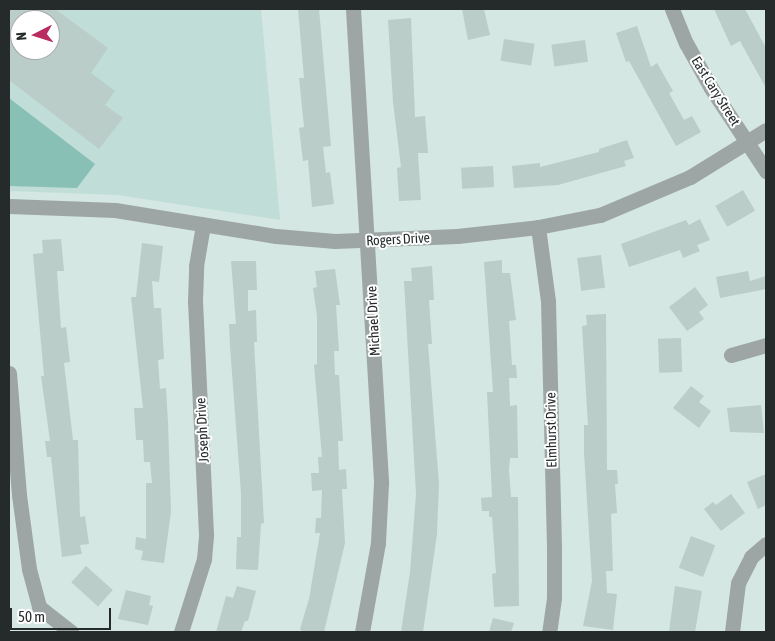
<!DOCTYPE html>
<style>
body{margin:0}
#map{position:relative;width:775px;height:641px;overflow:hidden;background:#d4e7e3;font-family:"Asap Condensed",sans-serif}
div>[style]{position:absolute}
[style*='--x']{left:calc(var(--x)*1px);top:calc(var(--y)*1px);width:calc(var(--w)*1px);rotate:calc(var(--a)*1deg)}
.built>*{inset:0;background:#c0ddd7}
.green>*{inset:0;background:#88c0b6}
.building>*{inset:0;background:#bacdc9;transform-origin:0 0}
.minor>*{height:15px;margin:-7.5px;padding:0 7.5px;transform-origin:7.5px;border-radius:7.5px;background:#9ea6a5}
span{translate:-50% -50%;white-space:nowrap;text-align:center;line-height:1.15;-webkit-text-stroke:4px #fff;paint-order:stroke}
.street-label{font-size:14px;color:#242b2a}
.frame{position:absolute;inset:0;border:10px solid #242b2a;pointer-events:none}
.north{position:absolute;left:10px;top:10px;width:50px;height:50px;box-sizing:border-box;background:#fff;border:1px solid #a7aaaa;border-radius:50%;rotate:265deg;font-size:14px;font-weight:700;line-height:20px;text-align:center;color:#242b2a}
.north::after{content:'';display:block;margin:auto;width:18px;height:22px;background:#b82c62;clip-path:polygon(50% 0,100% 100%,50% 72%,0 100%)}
.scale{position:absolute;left:10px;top:608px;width:101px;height:22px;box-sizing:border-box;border:2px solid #242b2a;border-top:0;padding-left:6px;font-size:15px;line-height:18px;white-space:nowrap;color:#242b2a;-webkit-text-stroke:4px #fff;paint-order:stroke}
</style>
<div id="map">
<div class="built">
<i style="clip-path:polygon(evenodd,9px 9px,261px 9px,280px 220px,118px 195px,9px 191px,9px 9px,20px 20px,50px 20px,50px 50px,20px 50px,20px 20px)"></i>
</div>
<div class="green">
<i style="clip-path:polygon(9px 98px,95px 164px,77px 188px,9px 186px)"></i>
</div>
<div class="building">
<i style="clip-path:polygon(evenodd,9px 9px,55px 9px,108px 48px,91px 73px,115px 91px,105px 105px,123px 118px,99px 149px,9px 80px,9px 9px,20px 20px,50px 20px,50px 50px,20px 50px,20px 20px)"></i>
<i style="clip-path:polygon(298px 9px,319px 9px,331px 146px,323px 147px,326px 173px,330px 172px,334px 204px,312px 207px,308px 160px,303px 161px,299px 128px,304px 127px,299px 78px,304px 78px)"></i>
<i style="clip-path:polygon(462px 9px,484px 9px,490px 35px,468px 40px)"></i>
<i style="clip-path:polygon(714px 9px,745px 9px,766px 48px,766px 88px,740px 41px,731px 46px)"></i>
<i style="clip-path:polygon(411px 18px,415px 117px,425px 116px,428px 153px,418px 153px,421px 200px,399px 201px,397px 168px,401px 167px,393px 102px,388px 20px)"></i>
<i style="clip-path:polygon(637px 26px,651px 67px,657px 63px,673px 91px,669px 93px,684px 120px,692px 116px,701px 132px,676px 146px,629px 61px,626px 62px,616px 33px)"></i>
<i style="left:504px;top:39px;width:31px;height:22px;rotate:9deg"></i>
<i style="left:585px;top:40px;width:22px;height:34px;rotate:82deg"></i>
<i style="clip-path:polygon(627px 140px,634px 158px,624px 161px,626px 166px,558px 185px,514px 188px,512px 166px,540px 163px,540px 167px,599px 152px,599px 149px)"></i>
<i style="left:493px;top:166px;width:21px;height:32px;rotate:87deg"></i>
<i style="left:743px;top:190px;width:24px;height:32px;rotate:60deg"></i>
<i style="clip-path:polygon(700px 219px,710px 240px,697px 245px,700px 251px,683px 258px,680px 250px,629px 267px,621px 244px,686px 220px,689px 225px)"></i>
<i style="clip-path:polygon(61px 239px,64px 271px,57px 271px,61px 328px,66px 327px,70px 362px,64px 363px,73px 440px,78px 440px,80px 517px,85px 516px,89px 544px,80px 545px,82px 554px,62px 557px,51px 457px,47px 457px,45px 441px,50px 441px,41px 376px,44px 376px,33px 254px,43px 253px,42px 240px)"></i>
<i style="clip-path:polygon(142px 243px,163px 246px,159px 282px,152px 281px,154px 308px,161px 308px,164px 359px,158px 360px,160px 389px,166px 388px,168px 422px,171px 512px,164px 563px,141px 560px,143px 551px,135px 549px,136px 537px,146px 539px,146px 483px,152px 483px,150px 462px,144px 462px,143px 440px,136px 440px,134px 408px,143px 408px,131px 297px,136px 297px)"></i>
<i style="left:601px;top:255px;width:33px;height:24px;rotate:83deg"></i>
<i style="clip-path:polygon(502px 260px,502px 273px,510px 273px,516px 320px,509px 321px,512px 365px,516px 365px,517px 378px,509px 378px,510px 406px,517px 405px,518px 458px,510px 458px,509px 470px,511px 497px,518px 497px,519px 606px,494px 607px,492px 574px,496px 573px,492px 517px,489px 517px,489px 511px,482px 511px,481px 498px,492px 497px,487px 392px,493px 392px,484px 262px)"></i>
<i style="clip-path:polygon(231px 261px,256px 261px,257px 290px,248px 290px,248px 311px,256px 310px,257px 342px,254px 342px,264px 523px,261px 524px,258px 570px,236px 569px,237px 537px,241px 537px,241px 493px,230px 346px,229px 324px,236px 324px)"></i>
<i style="clip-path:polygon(432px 266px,434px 300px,429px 300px,432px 344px,428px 344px,439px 484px,437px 534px,423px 632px,401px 632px,410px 572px,416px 494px,404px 281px,412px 281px,411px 268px)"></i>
<i style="clip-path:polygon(335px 269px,340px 305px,336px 305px,339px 351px,334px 351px,335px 375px,339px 375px,343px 441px,338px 441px,339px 470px,346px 469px,347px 489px,342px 489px,345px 543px,324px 632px,303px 632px,300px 629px,309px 599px,320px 533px,315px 533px,316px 518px,321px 518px,322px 490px,312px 491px,311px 473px,319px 473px,318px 457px,322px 457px,314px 365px,317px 364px,317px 316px,313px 288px,317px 287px,315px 271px)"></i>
<i style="clip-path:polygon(748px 271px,750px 281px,766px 276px,766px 289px,720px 298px,716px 277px)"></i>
<i style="clip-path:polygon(695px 287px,708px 305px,699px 312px,704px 319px,687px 331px,669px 307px)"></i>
<i style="clip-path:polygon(606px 314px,607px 470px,617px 470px,618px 484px,615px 484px,617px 513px,611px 514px,613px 571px,606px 571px,607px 593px,617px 594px,613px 630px,583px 626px,592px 581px,584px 453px,584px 425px,588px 425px,582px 326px,587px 325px,586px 315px)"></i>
<i style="left:681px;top:338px;width:34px;height:23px;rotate:88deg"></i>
<i style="clip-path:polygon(691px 386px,704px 396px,699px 402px,711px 411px,699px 428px,673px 408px)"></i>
<i style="clip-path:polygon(761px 405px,764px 433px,730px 432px,727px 408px)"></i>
<i style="clip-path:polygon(766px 474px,766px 505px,758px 509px,747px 482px)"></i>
<i style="clip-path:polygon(731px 494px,745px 513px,721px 531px,704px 509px,713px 502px,716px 505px)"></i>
<i style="left:691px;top:536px;width:26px;height:34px;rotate:21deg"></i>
<i style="left:86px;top:566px;width:36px;height:22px;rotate:42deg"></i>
<i style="clip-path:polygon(237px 586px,256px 591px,248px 621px,245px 621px,241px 632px,216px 632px,226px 596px,233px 598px)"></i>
<i style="clip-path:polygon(675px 586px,702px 591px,695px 632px,669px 632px)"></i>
<i style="clip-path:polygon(126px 590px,151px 596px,149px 605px,153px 606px,148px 625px,118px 619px)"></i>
<i style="clip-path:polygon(493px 618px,514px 623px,511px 632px,489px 632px)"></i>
</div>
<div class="minor">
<i style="--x:353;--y:9;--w:475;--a:86.6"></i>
<i style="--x:381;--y:483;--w:60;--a:92.9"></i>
<i style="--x:378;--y:543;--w:90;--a:100.2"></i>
<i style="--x:672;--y:9;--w:37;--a:68"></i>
<i style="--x:686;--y:43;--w:51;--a:60.9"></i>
<i style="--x:711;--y:88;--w:100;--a:56.5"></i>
<i style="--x:9;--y:206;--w:106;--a:2.2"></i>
<i style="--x:115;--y:210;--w:163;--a:9.2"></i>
<i style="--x:276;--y:236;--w:59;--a:4.8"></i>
<i style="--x:335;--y:241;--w:122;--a:-2.3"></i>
<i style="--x:457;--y:236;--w:81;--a:-6.3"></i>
<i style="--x:538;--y:227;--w:63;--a:-11"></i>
<i style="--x:600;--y:215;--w:98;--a:-22.9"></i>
<i style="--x:690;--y:177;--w:89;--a:-31.7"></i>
<i style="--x:538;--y:227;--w:75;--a:82.3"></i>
<i style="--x:548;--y:301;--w:249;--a:88.6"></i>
<i style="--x:554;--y:550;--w:48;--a:90"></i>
<i style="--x:554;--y:598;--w:34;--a:98"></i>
<i style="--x:731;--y:355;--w:36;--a:-16"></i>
<i style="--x:9;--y:373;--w:122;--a:85.3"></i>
<i style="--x:19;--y:495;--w:75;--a:82.3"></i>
<i style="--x:29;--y:569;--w:39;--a:75"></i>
<i style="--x:39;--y:607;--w:41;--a:38"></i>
<i style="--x:181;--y:632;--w:77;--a:-72.5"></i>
<i style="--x:204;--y:559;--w:25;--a:-85"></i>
<i style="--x:206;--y:534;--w:233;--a:-92.7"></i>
<i style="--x:195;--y:301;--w:35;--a:-88"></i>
<i style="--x:196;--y:266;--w:42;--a:-80.3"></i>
<i style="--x:732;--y:632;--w:49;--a:-83"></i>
<i style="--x:738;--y:583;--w:29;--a:-63"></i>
<i style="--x:751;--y:557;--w:20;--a:-41"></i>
</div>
<div class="street-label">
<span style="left:716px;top:91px;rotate:58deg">East Cary Street</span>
<span style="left:398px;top:239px;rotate:-3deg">Rogers Drive</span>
<span style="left:373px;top:321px;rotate:-93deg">Michael Drive</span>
<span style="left:202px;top:430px;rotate:-93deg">Joseph Drive</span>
<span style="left:551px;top:430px;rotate:-91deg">Elmhurst Drive</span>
</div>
<div class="frame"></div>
<div class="north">N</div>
<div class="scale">50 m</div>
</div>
